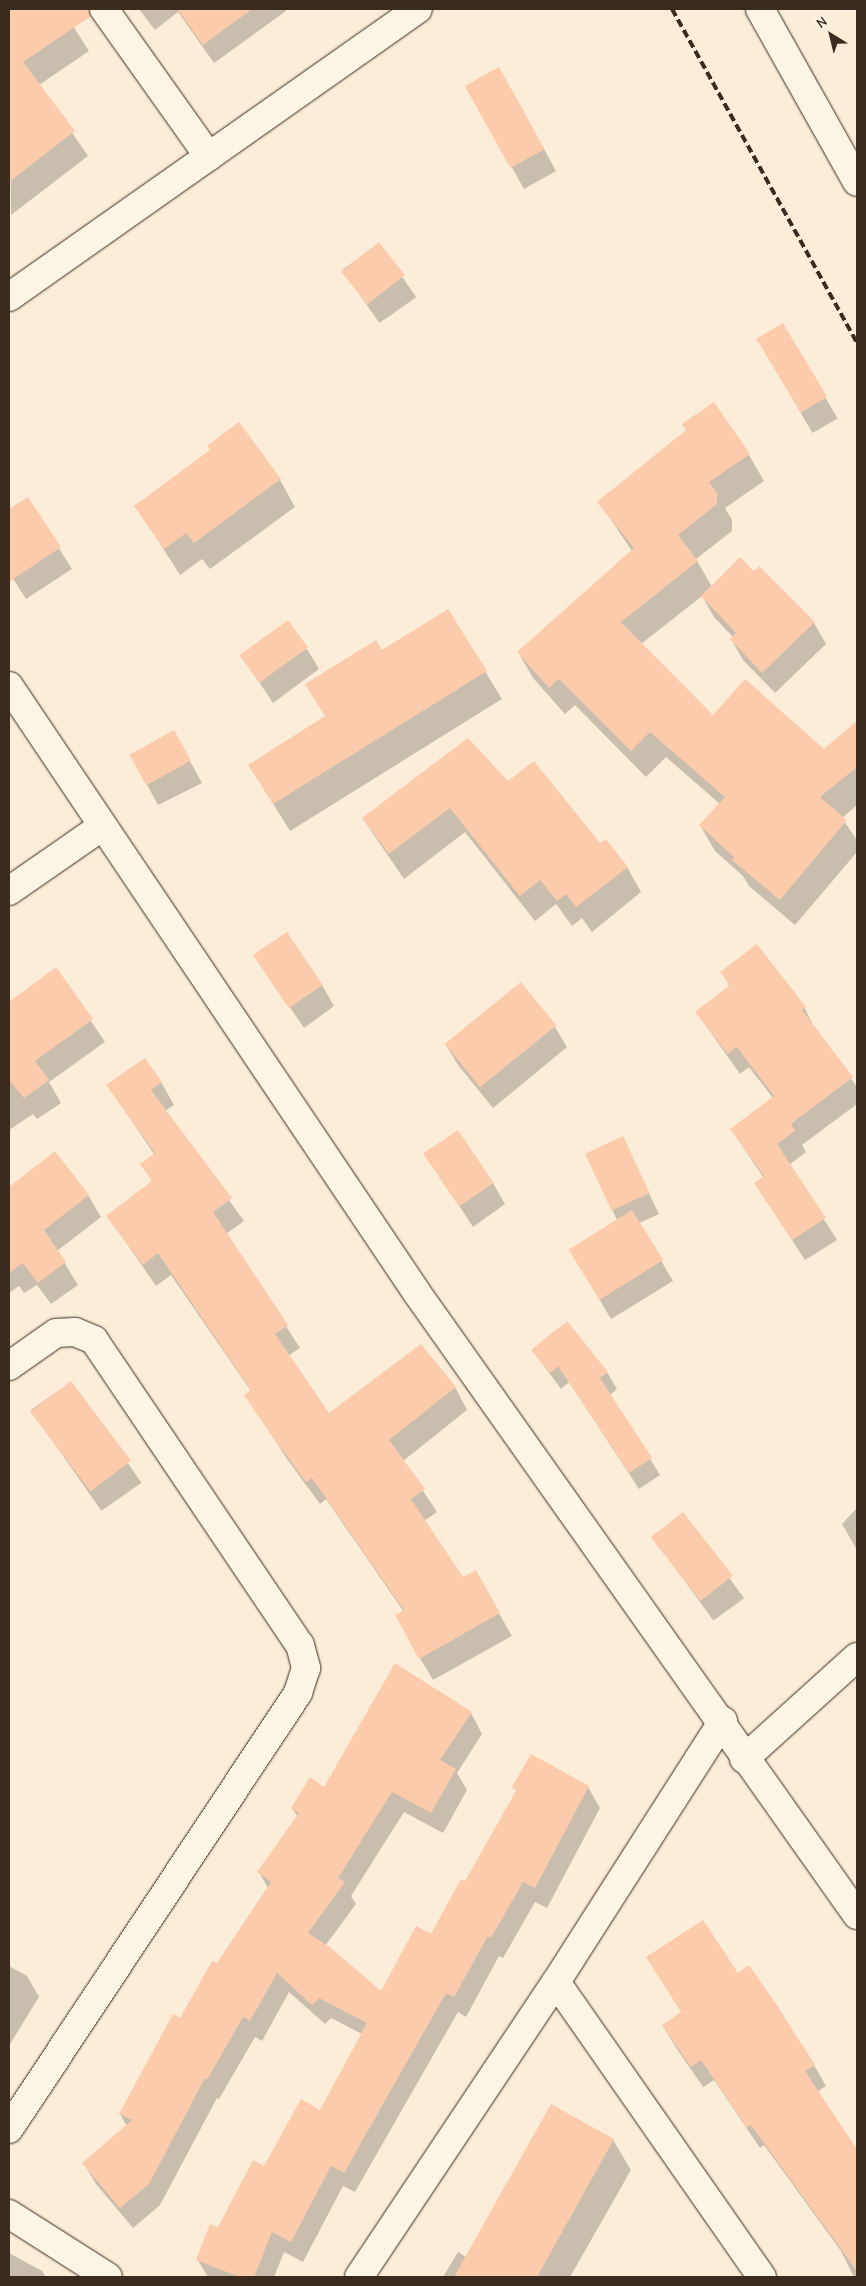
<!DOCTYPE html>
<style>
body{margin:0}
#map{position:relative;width:866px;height:2286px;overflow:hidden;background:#fcedd9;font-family:"Comic Neue",sans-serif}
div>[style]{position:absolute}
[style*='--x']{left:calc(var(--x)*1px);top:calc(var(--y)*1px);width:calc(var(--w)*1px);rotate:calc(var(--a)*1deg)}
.shadow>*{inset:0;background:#0003;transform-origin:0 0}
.building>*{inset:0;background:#fccbab;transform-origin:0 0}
.roads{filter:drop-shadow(0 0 1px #3b2a1e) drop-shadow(0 0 1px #3b2a1e)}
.minor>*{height:28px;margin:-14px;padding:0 14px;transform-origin:14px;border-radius:14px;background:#fcf5e5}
.tertiary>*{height:28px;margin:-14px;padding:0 14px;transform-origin:14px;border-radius:14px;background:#fcf5e5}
.rail>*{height:4px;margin-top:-2px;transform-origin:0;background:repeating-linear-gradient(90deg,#3b2a1e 0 8px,transparent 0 12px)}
span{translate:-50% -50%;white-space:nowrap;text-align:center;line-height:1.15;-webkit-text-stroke:4.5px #fcf5e5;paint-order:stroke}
.frame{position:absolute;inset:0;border:10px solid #3b2a1e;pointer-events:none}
.north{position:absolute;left:806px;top:10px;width:50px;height:50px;-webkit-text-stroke:4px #fcf5e5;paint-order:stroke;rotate:324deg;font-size:14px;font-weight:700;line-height:20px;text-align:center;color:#3b2a1e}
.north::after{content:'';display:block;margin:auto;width:18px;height:22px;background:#3b2a1e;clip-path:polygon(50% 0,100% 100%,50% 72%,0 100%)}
</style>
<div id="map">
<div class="shadow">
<i style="clip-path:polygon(9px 9px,62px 9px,89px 51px,39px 85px,88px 156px,11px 215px)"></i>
<i style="clip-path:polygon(139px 9px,285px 9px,286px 11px,214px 63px,178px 12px,155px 30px)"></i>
<i style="clip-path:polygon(466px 86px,511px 89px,556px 171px,524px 189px)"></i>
<i style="left:379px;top:244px;width:65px;height:45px;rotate:55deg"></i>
<i style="left:783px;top:324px;width:109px;height:29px;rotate:60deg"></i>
<i style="clip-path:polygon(749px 455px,764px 481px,725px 508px,732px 520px,732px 531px,696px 559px,712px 587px,754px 573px,814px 623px,826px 644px,775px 693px,743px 660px,731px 639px,733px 637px,714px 617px,702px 596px,641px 644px,714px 717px,824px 750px,857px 722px,857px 805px,842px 818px,857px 840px,857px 852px,795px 925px,749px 886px,743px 876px,715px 851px,700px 825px,720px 804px,666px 757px,646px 777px,575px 705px,565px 714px,533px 678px,518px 652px,632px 551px,599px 502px)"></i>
<i style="clip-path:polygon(280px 480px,295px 507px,210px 569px,202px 559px,180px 575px,136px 506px)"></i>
<i style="clip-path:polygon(28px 499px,72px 569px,26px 599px,9px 572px,9px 511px)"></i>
<i style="clip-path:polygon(448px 611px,502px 699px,290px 831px,249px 765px,326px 717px,382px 652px)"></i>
<i style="clip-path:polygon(307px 649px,319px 669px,273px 703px,241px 655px)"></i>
<i style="clip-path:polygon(185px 752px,202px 783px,158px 805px,130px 754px)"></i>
<i style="clip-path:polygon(508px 783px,600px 845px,627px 867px,641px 892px,592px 932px,582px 918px,572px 926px,556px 904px,535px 921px,465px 832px,404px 879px,363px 819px)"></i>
<i style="clip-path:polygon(255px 956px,322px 985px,334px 1006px,304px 1028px)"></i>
<i style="clip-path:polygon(56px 969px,105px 1042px,49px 1082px,61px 1103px,37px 1119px,33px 1114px,9px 1130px,9px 1003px)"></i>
<i style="clip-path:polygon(722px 972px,804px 1007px,815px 1029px,857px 1087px,857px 1104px,802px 1145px,806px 1152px,789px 1165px,837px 1240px,805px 1260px,755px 1183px,763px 1177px,731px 1129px,773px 1098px,749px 1067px,740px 1074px,697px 1013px,730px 987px)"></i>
<i style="clip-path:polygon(555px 1027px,567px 1047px,493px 1108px,458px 1065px,446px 1045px)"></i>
<i style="clip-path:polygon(161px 1082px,174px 1105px,165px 1111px,244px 1221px,226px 1234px,300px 1348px,288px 1356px,328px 1414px,455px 1387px,467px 1410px,403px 1461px,437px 1512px,424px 1521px,463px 1579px,475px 1572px,512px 1636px,433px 1680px,420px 1658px,404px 1612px,326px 1499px,320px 1504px,287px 1459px,246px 1395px,251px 1391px,171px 1275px,156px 1286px,108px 1216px,152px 1182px,142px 1164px,154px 1154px,108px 1086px)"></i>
<i style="clip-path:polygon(622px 1138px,659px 1214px,639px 1223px,673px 1281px,611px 1319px,582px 1270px,617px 1220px,587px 1154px)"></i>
<i style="clip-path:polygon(426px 1155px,493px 1183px,505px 1204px,473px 1227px)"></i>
<i style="clip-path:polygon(9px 1183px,11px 1187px,88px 1195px,101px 1217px,57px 1251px,78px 1285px,51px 1304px,37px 1285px,24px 1293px,19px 1286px,9px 1293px)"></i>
<i style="clip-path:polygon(533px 1351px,607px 1372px,617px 1389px,610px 1395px,660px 1475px,639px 1489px,569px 1382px,561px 1389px)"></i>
<i style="left:71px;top:1382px;width:123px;height:49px;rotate:55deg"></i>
<i style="clip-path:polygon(857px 1508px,857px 1550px,842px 1524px)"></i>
<i style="left:683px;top:1514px;width:104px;height:38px;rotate:54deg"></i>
<i style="clip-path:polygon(471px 1713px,482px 1734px,457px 1773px,467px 1790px,443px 1833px,404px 1812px,351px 1896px,356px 1904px,325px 1946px,382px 1993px,431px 1936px,466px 1883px,517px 1793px,514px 1787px,588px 1787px,600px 1808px,547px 1908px,535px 1902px,503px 1958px,499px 1956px,466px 2017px,458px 2012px,355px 2192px,343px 2186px,303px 2262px,284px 2252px,274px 2277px,208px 2277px,197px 2259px,219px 2228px,320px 2111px,362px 2034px,331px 2018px,325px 2024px,289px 1992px,262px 2041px,255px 2037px,219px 2099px,217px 2098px,160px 2205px,133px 2228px,96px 2184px,84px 2164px,127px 2126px,120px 2114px,268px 1888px,259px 1872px,298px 1817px,292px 1808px)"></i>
<i style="clip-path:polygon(648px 1958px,737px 1975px,814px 2065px,826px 2086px,817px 2092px,857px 2156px,857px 2277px,854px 2277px,841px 2251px,764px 2145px,760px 2148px,714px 2080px,703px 2087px,675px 2046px,663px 2026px,682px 2013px)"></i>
<i style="clip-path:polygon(9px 1966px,27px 1976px,39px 1997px,10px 2044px)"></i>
<i style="clip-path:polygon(552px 2106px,613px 2140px,631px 2170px,570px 2277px,443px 2277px,458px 2252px,466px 2257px)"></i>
<i style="clip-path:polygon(9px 2253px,42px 2271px,46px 2277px,9px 2277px)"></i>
</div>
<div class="building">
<i style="clip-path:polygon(9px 9px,89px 9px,91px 16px,23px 62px,75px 131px,9px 182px)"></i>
<i style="clip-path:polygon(177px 9px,252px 9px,203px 45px)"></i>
<i style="left:499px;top:67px;width:94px;height:39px;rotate:61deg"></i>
<i style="left:379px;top:242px;width:42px;height:48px;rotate:52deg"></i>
<i style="left:783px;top:323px;width:86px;height:31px;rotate:59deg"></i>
<i style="clip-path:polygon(714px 402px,750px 454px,709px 482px,717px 493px,717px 504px,678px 535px,698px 561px,621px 622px,713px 715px,745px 679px,824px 749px,857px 721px,857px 767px,820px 797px,847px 820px,780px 900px,732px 860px,734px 857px,699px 825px,725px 797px,650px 732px,631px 751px,559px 679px,549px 688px,517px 652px,634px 548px,597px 502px,686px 430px,682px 424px)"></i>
<i style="clip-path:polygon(239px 422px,281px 479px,194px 543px,186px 533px,164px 549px,134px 506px,210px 450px,207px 446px)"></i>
<i style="clip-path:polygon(28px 497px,61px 547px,9px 582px,9px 509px)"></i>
<i style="clip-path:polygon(740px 557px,754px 571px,759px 566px,815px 622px,762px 673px,730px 639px,736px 633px,701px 596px)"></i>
<i style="clip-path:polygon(448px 609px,487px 671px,273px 804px,248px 765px,325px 716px,305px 684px,376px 640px,382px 650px)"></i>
<i style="left:288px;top:620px;width:34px;height:60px;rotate:54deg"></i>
<i style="left:174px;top:730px;width:35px;height:51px;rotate:61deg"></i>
<i style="clip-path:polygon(468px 738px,508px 781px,534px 761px,600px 843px,606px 839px,628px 867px,576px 907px,566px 894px,557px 901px,540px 880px,520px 896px,450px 808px,389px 854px,362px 818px)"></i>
<i style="left:287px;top:932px;width:64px;height:41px;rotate:56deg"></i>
<i style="clip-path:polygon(757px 944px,806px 1007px,802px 1010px,853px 1077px,791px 1124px,795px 1131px,777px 1144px,826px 1218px,792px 1240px,754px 1183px,764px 1176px,730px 1129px,774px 1096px,737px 1047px,728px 1054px,695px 1012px,730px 985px,720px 972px)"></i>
<i style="clip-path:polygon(56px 967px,93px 1019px,35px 1061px,49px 1080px,24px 1098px,9px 1080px,9px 1002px)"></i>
<i style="left:521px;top:982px;width:56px;height:98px;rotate:51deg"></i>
<i style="clip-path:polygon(145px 1058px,162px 1082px,151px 1090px,232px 1198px,213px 1212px,288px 1325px,275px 1334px,329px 1413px,421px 1344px,456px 1387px,389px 1440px,425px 1489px,411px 1499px,463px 1577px,476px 1570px,500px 1613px,419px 1659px,395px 1615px,404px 1610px,312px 1478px,306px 1482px,272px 1436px,244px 1395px,251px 1390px,158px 1253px,143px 1265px,106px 1216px,152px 1181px,140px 1164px,155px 1153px,106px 1085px)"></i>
<i style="left:458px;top:1130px;width:64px;height:42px;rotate:56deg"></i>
<i style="left:623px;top:1136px;width:63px;height:42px;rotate:65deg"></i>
<i style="clip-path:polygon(55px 1151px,89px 1195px,44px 1230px,66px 1262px,38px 1283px,23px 1263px,9px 1273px,9px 1187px)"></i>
<i style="left:632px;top:1210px;width:59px;height:75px;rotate:58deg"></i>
<i style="clip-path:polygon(567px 1321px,608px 1372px,600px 1378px,652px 1458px,629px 1473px,558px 1366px,550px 1373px,531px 1350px)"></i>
<i style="left:71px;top:1381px;width:100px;height:51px;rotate:53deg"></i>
<i style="left:683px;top:1512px;width:81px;height:41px;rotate:52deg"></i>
<i style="clip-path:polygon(395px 1663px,472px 1712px,440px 1760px,456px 1769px,431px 1813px,392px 1792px,338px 1878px,345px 1882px,308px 1933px,331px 1948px,381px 1991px,416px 1926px,431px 1934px,461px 1879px,465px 1881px,516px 1791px,512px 1787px,531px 1754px,589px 1786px,535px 1888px,523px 1882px,491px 1938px,488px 1936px,454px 1997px,446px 1993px,344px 2173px,331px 2166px,291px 2242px,272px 2232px,254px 2277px,240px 2277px,196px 2260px,210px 2224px,218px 2227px,253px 2160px,264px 2166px,301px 2099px,320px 2110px,367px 2023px,319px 1998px,312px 2005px,277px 1973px,250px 2021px,243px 2017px,207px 2080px,205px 2078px,149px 2184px,120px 2208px,82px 2163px,132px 2120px,119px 2114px,173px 2014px,180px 2018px,212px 1961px,217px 1963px,271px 1882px,257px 1872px,299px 1813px,291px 1808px,310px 1777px,324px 1787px)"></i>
<i style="clip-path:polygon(703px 1920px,738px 1973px,749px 1965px,778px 2007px,815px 2065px,805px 2071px,857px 2149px,857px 2271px,751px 2125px,747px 2128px,701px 2060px,691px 2067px,662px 2025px,681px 2012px,646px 1957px)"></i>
<i style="clip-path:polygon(551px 2104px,614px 2139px,537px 2277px,454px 2277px)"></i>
</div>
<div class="roads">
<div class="minor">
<i style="--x:104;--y:9;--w:181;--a:54.6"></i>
<i style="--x:760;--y:9;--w:198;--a:60.7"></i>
<i style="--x:9;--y:297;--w:500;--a:-35.15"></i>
<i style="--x:9;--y:891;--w:114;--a:-34.7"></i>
<i style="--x:9;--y:1366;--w:57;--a:-35.1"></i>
<i style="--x:56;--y:1333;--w:19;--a:-3"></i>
<i style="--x:75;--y:1332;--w:21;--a:23"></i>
<i style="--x:94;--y:1340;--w:368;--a:56"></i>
<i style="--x:300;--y:1645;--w:24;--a:75"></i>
<i style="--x:306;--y:1668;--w:26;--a:108"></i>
<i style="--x:298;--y:1693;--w:523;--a:123.54"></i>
<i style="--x:744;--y:1759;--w:152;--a:-42.1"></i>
<i style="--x:556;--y:1982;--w:360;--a:55.1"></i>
<i style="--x:9;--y:2214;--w:117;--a:32.5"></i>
<i style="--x:359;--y:2277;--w:355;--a:-56.3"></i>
<i style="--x:556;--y:1982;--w:310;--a:-57.4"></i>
</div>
<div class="tertiary">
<i style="--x:9;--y:686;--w:731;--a:56.09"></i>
<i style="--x:417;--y:1293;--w:762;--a:54.72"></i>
</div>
</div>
<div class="rail">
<i style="--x:672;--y:9;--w:382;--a:61"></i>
</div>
<div class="frame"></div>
<div class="north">N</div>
</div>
